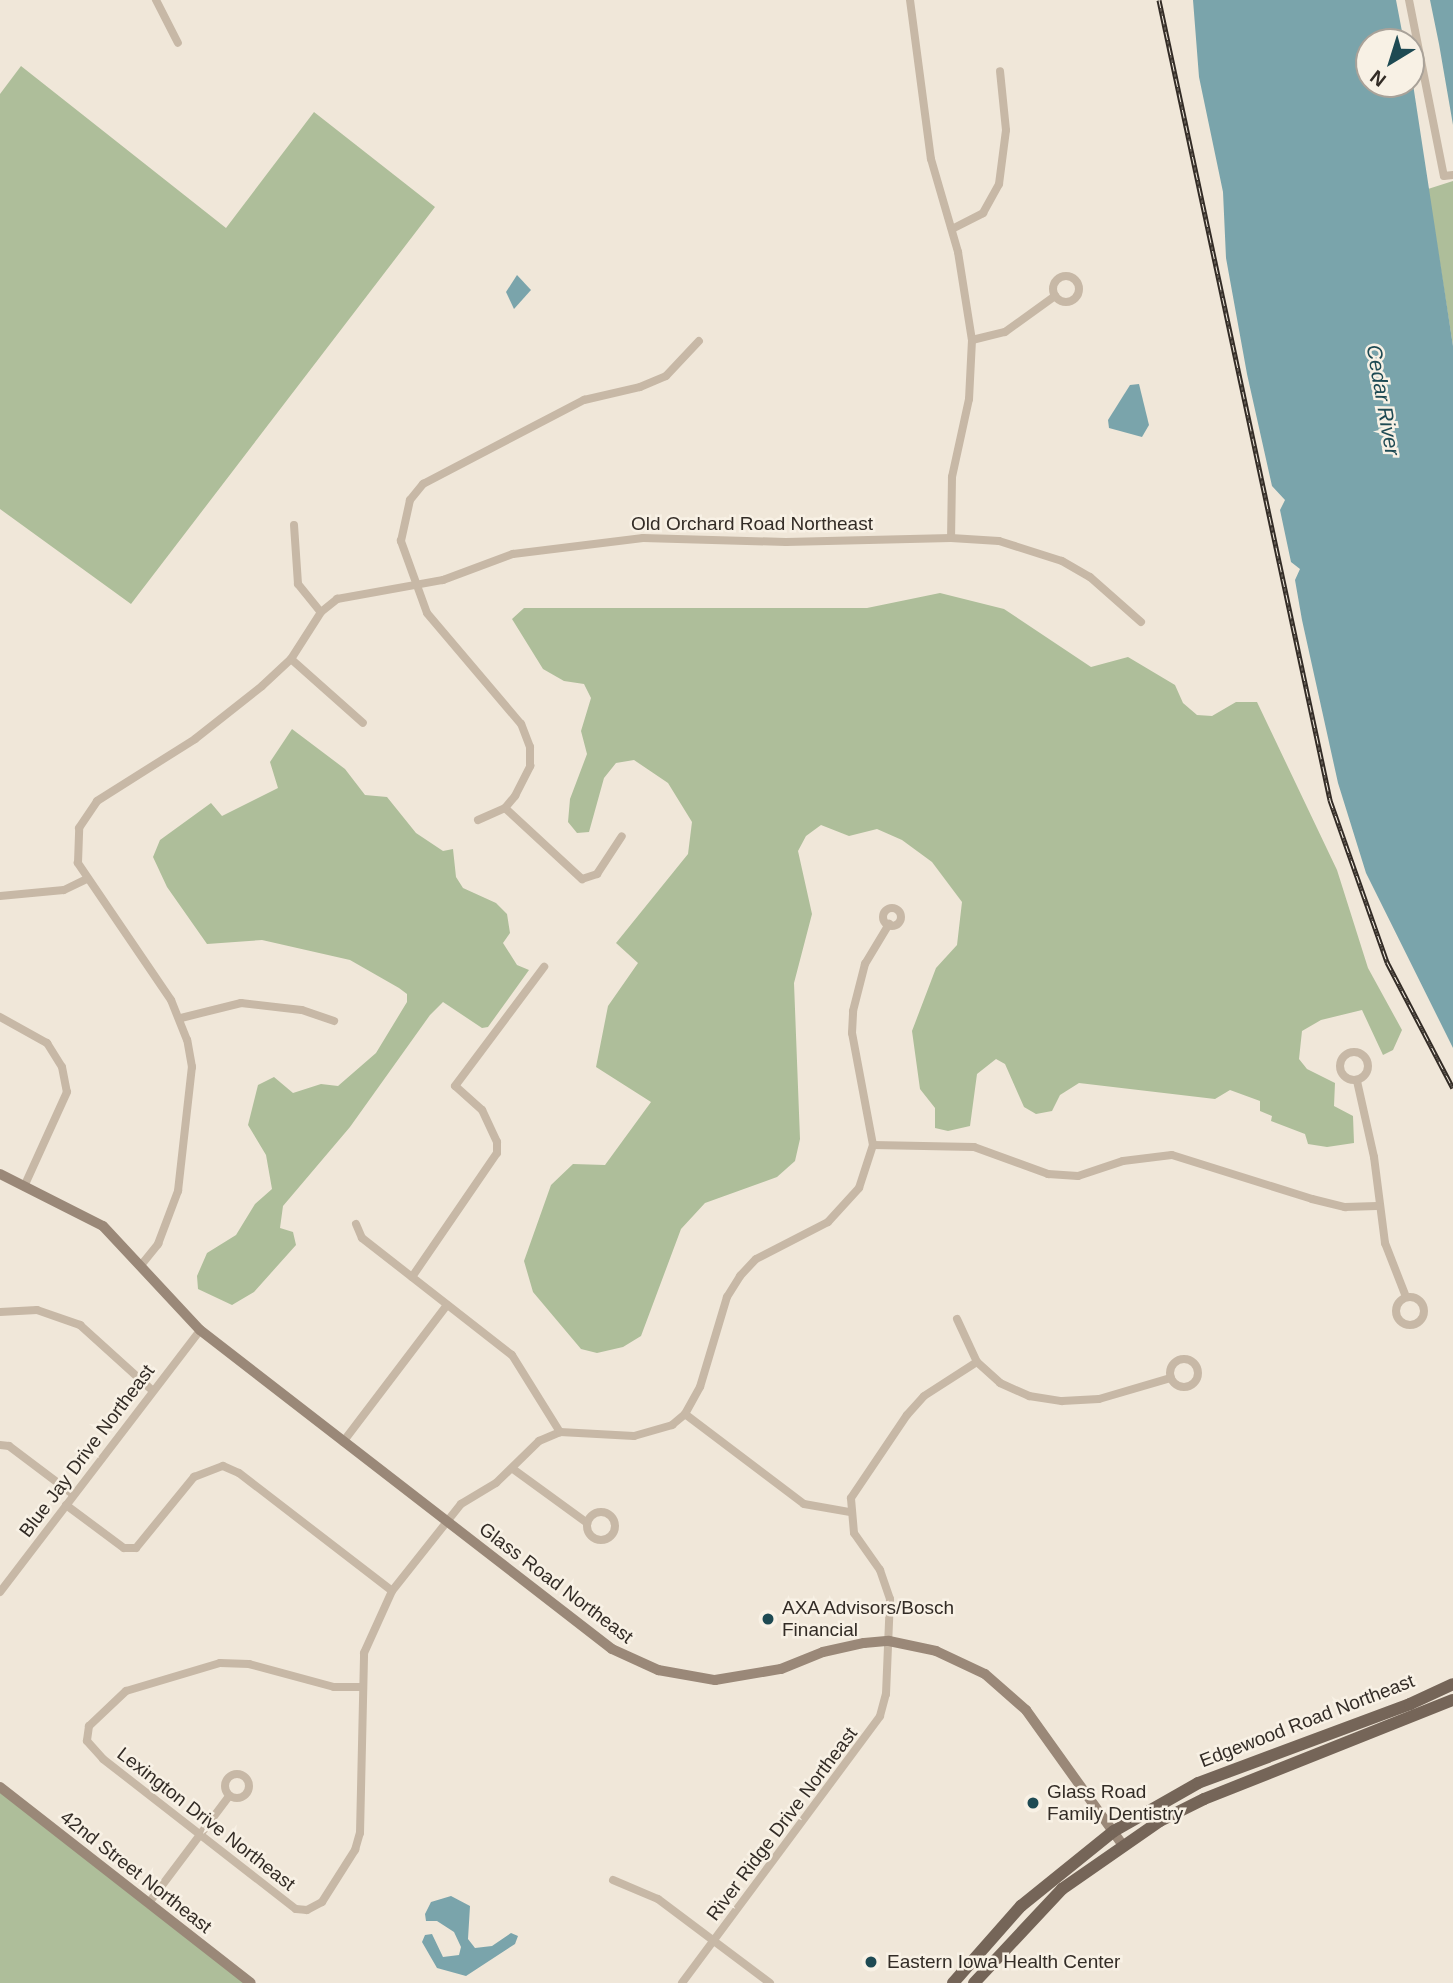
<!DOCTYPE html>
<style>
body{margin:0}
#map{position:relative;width:1453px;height:1983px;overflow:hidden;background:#f0e7d9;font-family:Arial,sans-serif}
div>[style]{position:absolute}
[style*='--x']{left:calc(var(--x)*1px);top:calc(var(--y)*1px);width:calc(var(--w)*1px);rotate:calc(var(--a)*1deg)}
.green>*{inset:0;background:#aebe9a}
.water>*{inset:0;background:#7aa4ab}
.street>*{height:8px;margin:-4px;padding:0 4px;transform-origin:4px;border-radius:4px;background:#c7b8a6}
.street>.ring{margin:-4px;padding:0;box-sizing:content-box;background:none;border:8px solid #c7b8a6;border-radius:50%}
.secondary>*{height:10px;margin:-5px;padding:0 5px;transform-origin:5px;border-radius:5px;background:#9a8878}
.primary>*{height:12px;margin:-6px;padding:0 6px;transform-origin:6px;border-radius:6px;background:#756558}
.rail>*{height:5px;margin-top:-2.5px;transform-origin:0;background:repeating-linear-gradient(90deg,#f8f1e5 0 8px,#332c26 0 16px);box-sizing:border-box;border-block:2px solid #332c26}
.dots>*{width:19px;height:19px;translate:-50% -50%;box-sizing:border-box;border:4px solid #f8f1e5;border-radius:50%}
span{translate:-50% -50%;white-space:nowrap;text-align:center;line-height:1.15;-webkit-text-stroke:5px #f8f1e5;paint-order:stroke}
.street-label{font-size:19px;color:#332c26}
.poi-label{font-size:19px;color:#332c26}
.left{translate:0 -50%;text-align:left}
.water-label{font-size:21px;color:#1e4a53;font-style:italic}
.north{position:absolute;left:1355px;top:28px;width:70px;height:70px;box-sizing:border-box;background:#f8f1e5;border:2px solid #a9a299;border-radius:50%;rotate:218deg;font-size:19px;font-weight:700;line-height:28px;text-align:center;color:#332c26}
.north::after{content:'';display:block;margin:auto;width:24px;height:32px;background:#1e4a53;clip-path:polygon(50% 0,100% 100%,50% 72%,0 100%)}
</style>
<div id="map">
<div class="green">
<i style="clip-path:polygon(21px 66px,226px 228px,314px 112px,435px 207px,131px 604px,0 509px,0 94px)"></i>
<i style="clip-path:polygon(1453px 181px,1453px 346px,1428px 189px)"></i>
<i style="clip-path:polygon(940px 593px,1004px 609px,1091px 667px,1128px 657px,1175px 685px,1183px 703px,1197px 715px,1212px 716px,1236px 702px,1257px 702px,1337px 870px,1368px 968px,1402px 1030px,1393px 1050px,1383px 1055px,1362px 1010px,1321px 1020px,1302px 1031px,1299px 1059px,1307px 1069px,1335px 1083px,1334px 1106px,1353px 1116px,1354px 1143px,1327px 1147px,1308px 1144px,1305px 1134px,1271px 1121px,1272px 1116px,1260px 1111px,1260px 1101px,1230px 1090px,1215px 1099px,1079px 1083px,1060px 1095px,1052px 1111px,1036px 1114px,1024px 1107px,1005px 1064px,996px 1059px,977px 1074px,970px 1126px,948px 1131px,935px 1128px,935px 1108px,920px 1089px,912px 1031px,936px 968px,957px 945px,962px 902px,932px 862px,902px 840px,877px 829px,849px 836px,821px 825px,806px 836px,798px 851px,812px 914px,794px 983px,800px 1139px,795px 1161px,777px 1177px,705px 1203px,681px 1229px,641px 1336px,623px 1347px,597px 1353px,581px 1349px,533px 1292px,524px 1261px,551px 1185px,573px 1164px,605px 1165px,651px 1102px,596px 1067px,608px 1006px,638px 963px,616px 943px,688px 854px,692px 822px,668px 783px,634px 760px,616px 763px,604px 778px,589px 832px,577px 833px,568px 822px,570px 799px,587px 754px,581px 731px,591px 698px,584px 684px,564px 681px,543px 669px,512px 619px,524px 608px,867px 608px)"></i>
<i style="clip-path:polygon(292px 729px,345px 769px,365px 795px,387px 797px,416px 833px,443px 851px,453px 849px,456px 877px,463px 888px,496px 903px,507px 914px,510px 933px,503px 943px,517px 965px,529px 970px,488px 1027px,482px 1028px,443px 1002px,430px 1015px,350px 1127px,283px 1206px,280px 1228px,293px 1232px,296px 1245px,254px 1292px,232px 1305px,198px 1289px,197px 1276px,207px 1253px,236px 1235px,255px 1204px,272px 1189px,266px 1155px,248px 1125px,258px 1085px,274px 1077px,293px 1093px,321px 1084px,338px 1086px,376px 1053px,407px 1002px,407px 994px,399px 988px,350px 960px,262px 940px,207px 944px,167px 887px,153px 857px,160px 840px,211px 803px,222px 816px,278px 788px,270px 762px)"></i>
<i style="clip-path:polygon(0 1787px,251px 1983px,0 1983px)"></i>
</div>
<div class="water">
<i style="clip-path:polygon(1193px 0,1396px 0,1404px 42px,1369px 42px,1369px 84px,1411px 84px,1411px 71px,1453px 346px,1453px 1048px,1366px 873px,1338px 783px,1302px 620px,1295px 580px,1300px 569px,1291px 562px,1280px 510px,1285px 500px,1272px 486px,1247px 374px,1226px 258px,1223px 192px,1199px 77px)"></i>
<i style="clip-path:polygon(1430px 0,1453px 0,1453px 125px,1439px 44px)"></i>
<i style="clip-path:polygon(517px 275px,531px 290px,514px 309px,506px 292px)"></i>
<i style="clip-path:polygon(1139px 384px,1149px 425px,1142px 437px,1109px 428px,1108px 420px,1130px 385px)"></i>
<i style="clip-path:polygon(451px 1896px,470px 1906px,468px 1939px,475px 1948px,492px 1946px,511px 1933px,518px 1936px,515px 1944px,466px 1976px,437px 1968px,422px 1942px,425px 1935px,432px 1934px,443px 1957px,459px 1955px,461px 1947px,454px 1932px,437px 1921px,426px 1921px,425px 1914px,431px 1902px)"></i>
</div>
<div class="street">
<i style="--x:156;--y:0;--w:48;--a:62.9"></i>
<i style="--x:910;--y:0;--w:160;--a:82.5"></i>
<i style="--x:931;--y:159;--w:97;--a:73.8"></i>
<i style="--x:958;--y:252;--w:89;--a:81"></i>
<i style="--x:972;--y:340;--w:59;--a:92.9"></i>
<i style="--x:969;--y:399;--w:80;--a:102.3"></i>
<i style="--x:952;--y:477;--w:61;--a:90.9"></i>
<i style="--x:1409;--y:0;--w:179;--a:78.8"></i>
<i style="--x:1444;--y:176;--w:9;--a:-6"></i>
<i style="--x:952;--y:229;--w:35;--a:-27"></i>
<i style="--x:983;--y:213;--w:33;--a:-61"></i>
<i style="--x:999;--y:184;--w:54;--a:-82.6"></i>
<i style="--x:1006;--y:130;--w:59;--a:-95.8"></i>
<i class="ring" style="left:1053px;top:276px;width:18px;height:18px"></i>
<i style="--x:972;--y:340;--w:34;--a:-14"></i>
<i style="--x:1005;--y:332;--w:62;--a:-35.8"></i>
<i style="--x:294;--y:525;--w:59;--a:86.1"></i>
<i style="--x:298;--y:584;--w:36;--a:51"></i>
<i style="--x:291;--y:659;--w:96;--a:41.6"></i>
<i style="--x:505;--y:808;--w:105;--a:42.7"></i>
<i style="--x:582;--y:879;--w:16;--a:-18"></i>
<i style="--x:597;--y:874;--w:45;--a:-56.7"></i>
<i style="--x:478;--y:820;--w:30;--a:-24"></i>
<i style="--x:505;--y:808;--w:16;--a:-50"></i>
<i style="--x:515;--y:796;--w:34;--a:-63"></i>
<i style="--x:530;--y:766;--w:19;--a:-90"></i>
<i style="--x:530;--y:747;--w:25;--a:-111"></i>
<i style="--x:521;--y:724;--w:145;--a:-130.3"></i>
<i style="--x:427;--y:613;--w:77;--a:-109.9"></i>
<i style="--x:401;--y:541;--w:42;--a:-77.6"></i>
<i style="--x:410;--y:500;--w:21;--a:-51"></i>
<i style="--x:423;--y:484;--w:182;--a:-27.6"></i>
<i style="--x:584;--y:400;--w:57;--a:-13.1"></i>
<i style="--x:640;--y:387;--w:28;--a:-23"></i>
<i style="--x:666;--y:376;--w:48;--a:-46.7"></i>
<i style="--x:0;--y:896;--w:64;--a:-5.4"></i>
<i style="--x:64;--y:890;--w:25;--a:-26"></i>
<i class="ring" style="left:883px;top:908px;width:10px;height:10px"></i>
<i style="--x:0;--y:1017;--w:54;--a:29"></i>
<i style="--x:47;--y:1043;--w:28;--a:58"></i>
<i style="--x:62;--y:1067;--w:25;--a:79"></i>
<i style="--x:67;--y:1092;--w:104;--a:114.4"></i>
<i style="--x:181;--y:1018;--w:62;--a:-14"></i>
<i style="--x:241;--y:1003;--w:61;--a:6.5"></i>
<i style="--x:302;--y:1010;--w:34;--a:19"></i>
<i class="ring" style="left:1340px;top:1052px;width:20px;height:20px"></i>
<i style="--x:1357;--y:1081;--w:78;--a:77.4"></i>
<i style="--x:1374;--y:1157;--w:87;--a:82.7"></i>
<i style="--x:1385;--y:1243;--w:58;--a:68.7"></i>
<i style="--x:873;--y:1145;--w:101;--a:1.1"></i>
<i style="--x:974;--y:1147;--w:79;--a:20"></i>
<i style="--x:1048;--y:1174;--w:30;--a:4"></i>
<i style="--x:1078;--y:1176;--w:47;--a:-18.4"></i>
<i style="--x:1123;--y:1161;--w:49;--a:-7"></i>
<i style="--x:1172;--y:1155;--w:147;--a:17.4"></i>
<i style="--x:1312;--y:1199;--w:34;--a:14"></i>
<i style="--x:1345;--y:1207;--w:32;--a:-2"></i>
<i style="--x:356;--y:1224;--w:15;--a:67"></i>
<i style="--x:362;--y:1238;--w:190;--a:38"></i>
<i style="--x:512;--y:1355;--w:91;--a:58.1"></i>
<i style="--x:142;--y:1264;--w:26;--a:-51"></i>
<i style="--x:158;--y:1244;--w:57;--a:-69.3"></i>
<i style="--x:178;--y:1191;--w:125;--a:-83.6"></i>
<i style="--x:192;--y:1067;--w:27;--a:-100"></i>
<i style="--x:187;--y:1040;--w:43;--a:-111.8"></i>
<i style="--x:171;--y:1000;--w:166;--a:-124.2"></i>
<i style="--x:78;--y:863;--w:35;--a:-88"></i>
<i style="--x:79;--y:828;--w:32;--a:-56"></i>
<i style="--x:97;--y:801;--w:116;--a:-32.3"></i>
<i style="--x:195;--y:739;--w:85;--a:-38.3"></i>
<i style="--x:262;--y:686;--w:40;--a:-43"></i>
<i style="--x:291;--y:659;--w:56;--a:-57.4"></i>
<i style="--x:321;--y:612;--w:21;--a:-39"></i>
<i style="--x:337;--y:599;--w:108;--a:-10.2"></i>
<i style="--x:443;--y:580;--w:75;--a:-20.4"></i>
<i style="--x:513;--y:554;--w:131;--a:-7"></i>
<i style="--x:643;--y:538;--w:143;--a:1.6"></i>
<i style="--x:786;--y:542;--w:165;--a:-1.4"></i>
<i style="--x:951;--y:538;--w:48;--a:3.6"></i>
<i style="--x:999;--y:541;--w:66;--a:17.6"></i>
<i style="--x:1062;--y:561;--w:32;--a:30"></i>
<i style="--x:1090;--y:577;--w:68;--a:41.4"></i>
<i style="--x:412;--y:1277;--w:150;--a:-55.6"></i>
<i style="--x:497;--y:1153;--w:11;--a:-90"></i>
<i style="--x:497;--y:1142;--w:35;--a:-115"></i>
<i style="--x:482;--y:1110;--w:36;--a:-138"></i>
<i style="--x:455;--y:1086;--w:149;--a:-53.2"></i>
<i class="ring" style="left:1396px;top:1297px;width:20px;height:20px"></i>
<i style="--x:0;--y:1312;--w:37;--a:-3"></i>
<i style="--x:37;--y:1310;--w:46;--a:19.2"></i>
<i style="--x:80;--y:1325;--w:98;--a:42.1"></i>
<i style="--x:957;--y:1319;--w:47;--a:65.1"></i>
<i style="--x:977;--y:1362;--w:31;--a:42"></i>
<i style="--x:1000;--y:1383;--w:32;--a:24"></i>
<i style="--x:1029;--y:1396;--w:33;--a:9"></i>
<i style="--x:1062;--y:1401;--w:37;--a:-3"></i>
<i style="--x:1099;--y:1399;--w:75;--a:-16.3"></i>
<i class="ring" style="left:1170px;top:1359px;width:20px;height:20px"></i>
<i style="--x:685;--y:1414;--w:149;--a:37.1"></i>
<i style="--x:804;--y:1504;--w:47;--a:9.9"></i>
<i style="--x:343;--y:1442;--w:172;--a:-52.8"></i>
<i style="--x:0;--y:1445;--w:9;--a:6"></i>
<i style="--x:9;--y:1446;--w:81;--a:37"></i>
<i style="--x:513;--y:1469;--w:90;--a:36"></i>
<i style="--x:66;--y:1505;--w:72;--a:36.6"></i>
<i style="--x:124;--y:1548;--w:12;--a:0"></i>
<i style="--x:136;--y:1548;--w:92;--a:-50.8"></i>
<i style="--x:194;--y:1477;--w:31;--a:-21"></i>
<i style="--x:223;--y:1466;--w:17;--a:24"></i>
<i style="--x:239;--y:1473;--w:193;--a:37.6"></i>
<i class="ring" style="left:587px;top:1512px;width:20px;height:20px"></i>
<i style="--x:0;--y:1592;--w:330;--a:-52.6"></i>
<i style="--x:363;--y:1687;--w:29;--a:180"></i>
<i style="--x:334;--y:1687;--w:88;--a:-164.9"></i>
<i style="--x:249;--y:1664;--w:29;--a:-178"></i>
<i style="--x:220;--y:1663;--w:98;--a:163.4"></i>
<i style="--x:126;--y:1691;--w:51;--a:136.6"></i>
<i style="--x:89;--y:1726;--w:15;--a:98"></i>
<i style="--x:87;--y:1741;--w:24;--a:48"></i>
<i style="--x:103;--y:1759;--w:244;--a:37.9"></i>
<i style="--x:296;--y:1909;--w:11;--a:5"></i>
<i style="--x:307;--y:1910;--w:17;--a:-28"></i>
<i style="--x:322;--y:1902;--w:62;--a:-57.6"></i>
<i style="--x:355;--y:1850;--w:18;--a:-74"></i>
<i style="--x:360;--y:1833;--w:180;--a:-88.7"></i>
<i style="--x:364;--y:1653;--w:68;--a:-65.7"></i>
<i style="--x:392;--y:1591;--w:111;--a:-51.6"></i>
<i style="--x:461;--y:1504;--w:41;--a:-31"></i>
<i style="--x:496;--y:1483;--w:60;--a:-44.3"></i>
<i style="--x:539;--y:1441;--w:23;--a:-23"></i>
<i style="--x:560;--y:1432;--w:74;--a:3.1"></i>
<i style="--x:634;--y:1436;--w:40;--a:-16"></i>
<i style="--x:672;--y:1425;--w:17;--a:-40"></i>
<i style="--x:685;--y:1414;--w:31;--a:-61"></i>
<i style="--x:700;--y:1387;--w:94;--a:-73.3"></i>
<i style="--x:727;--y:1297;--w:25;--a:-58"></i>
<i style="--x:740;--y:1276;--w:23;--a:-47"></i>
<i style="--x:756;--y:1259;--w:81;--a:-27.2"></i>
<i style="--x:828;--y:1222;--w:46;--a:-47.6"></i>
<i style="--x:859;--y:1188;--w:45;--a:-72"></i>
<i style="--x:873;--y:1145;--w:114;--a:-100.6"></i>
<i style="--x:852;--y:1033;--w:22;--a:-87"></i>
<i style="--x:853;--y:1011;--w:49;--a:-75.7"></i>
<i style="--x:865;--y:964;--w:47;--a:-59"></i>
<i class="ring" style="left:225px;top:1774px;width:16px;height:16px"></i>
<i style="--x:613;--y:1880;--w:49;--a:22.9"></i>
<i style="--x:658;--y:1899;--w:140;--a:36.9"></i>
<i style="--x:148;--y:1904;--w:135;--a:-53.1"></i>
<i style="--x:682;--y:1983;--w:332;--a:-53.4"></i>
<i style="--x:880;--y:1716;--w:23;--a:-75"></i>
<i style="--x:886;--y:1694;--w:95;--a:-87.6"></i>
<i style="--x:890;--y:1599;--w:31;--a:-109"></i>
<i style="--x:880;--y:1570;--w:45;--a:-125.1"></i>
<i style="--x:854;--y:1533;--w:35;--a:-95"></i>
<i style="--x:851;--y:1498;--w:100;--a:-56"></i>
<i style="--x:907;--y:1415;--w:25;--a:-48"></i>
<i style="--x:924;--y:1396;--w:63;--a:-32.7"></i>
</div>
<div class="secondary">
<i style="--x:0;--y:1174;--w:115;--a:26.8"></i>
<i style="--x:103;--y:1226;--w:142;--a:47"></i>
<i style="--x:200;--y:1330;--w:521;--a:37.75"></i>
<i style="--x:612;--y:1649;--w:51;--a:24.5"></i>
<i style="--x:658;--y:1670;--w:58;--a:10"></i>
<i style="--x:715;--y:1680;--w:67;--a:-9.5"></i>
<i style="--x:781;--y:1669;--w:45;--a:-22"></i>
<i style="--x:823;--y:1652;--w:42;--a:-12.4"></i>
<i style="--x:864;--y:1643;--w:25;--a:-5"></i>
<i style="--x:889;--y:1641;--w:48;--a:12"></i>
<i style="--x:936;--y:1651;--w:54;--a:25.1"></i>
<i style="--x:985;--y:1674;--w:55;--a:41.3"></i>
<i style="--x:1026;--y:1710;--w:165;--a:54.4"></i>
<i style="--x:0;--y:1787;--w:318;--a:38"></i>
</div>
<div class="primary">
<i style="--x:953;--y:1983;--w:103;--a:-48.6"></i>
<i style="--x:1021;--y:1906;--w:119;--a:-38.9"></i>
<i style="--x:1114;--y:1831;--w:97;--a:-29.7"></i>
<i style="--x:1198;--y:1783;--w:226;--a:-20.4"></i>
<i style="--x:1410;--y:1704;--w:47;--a:-24.9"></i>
<i style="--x:974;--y:1983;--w:129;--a:-46.9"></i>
<i style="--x:1062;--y:1889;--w:119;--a:-34.8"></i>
<i style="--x:1160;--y:1821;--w:49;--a:-26.6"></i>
<i style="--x:1204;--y:1799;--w:268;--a:-21.7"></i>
</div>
<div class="rail">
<i style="--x:1159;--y:0;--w:818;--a:77.93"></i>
<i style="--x:1330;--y:800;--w:172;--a:70.6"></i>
<i style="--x:1387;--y:962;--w:142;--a:62.4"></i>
</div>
<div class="dots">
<i style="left:768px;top:1619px;background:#1e4a53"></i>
<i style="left:1033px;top:1803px;background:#1e4a53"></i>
<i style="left:871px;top:1962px;background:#1e4a53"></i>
</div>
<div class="street-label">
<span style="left:752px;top:524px">Old Orchard Road Northeast</span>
<span style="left:87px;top:1451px;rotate:-53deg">Blue Jay Drive Northeast</span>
<span style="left:556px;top:1583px;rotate:37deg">Glass Road Northeast</span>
<span style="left:1307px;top:1721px;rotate:-21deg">Edgewood Road Northeast</span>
<span style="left:206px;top:1819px;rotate:38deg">Lexington Drive Northeast</span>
<span style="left:782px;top:1824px;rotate:-53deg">River Ridge Drive Northeast</span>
<span style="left:136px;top:1872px;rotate:38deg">42nd Street Northeast</span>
</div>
<div class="poi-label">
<span class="left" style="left:782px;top:1619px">AXA Advisors/Bosch<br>Financial</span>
<span class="left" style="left:1047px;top:1803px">Glass Road<br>Family Dentistry</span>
<span class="left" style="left:887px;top:1962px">Eastern Iowa Health Center</span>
</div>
<div class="water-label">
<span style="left:1383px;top:400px;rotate:80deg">Cedar River</span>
</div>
<div class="north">N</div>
</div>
